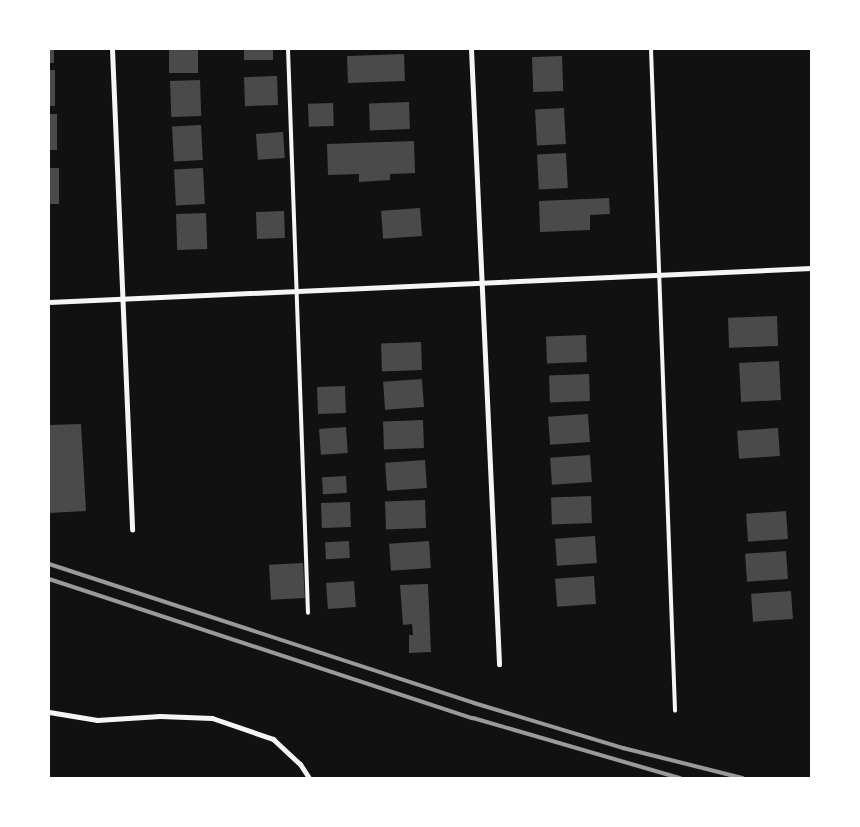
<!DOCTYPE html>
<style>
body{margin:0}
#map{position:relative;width:860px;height:827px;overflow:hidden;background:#111;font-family:Poppins,sans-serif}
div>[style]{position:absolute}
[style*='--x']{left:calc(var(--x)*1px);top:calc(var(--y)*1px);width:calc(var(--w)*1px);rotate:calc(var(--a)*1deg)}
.building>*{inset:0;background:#4a4a4a;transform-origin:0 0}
.service>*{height:4px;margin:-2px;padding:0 2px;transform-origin:2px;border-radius:2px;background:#f5f5f5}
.minor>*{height:5px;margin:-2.5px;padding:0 2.5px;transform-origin:2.5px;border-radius:2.5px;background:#f5f5f5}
.rail>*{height:4px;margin:-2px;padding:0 2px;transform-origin:2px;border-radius:2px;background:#9a9a9a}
span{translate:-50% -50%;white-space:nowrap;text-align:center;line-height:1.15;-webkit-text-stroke:5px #fff;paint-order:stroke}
.frame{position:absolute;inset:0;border:50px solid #fff;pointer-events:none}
</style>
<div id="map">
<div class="building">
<i style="left:49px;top:49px;width:5px;height:14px"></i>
<i style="left:169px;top:49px;width:29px;height:24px"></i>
<i style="left:244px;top:49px;width:29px;height:11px"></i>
<i style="left:404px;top:54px;width:27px;height:57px;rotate:88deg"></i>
<i style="left:562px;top:56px;width:35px;height:30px;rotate:88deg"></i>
<i style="left:55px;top:70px;width:36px;height:6px;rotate:90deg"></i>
<i style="left:277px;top:76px;width:29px;height:33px;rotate:88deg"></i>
<i style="left:200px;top:80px;width:36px;height:30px;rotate:88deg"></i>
<i style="left:409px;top:102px;width:27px;height:40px;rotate:88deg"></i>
<i style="left:333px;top:103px;width:23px;height:25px;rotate:88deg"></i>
<i style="left:564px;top:108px;width:36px;height:29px;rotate:87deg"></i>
<i style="left:49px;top:114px;width:8px;height:36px"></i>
<i style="left:201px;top:125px;width:35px;height:29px;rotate:87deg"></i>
<i style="left:283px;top:132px;width:26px;height:27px;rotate:86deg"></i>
<i style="clip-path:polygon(414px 141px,415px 173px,390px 174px,390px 180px,359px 182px,359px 174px,328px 175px,327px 144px)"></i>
<i style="left:566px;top:153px;width:35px;height:29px;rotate:87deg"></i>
<i style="left:49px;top:168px;width:10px;height:36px"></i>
<i style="left:203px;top:168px;width:36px;height:29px;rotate:87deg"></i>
<i style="clip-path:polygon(609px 198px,610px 214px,590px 215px,590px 230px,540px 232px,539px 201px)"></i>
<i style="left:420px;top:208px;width:28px;height:39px;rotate:86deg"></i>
<i style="left:284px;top:211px;width:27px;height:28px;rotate:88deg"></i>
<i style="left:206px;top:213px;width:36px;height:30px;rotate:88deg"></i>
<i style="left:777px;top:316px;width:30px;height:49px;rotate:88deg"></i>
<i style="left:586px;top:335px;width:27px;height:40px;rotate:88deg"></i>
<i style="left:421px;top:342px;width:28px;height:40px;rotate:88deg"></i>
<i style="left:779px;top:361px;width:39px;height:40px;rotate:87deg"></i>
<i style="left:589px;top:374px;width:27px;height:40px;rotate:88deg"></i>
<i style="left:422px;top:379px;width:28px;height:39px;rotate:86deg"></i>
<i style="left:345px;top:386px;width:27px;height:28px;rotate:88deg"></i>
<i style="left:588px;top:414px;width:28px;height:40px;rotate:86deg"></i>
<i style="left:423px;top:420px;width:28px;height:40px;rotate:88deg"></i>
<i style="clip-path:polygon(81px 424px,86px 511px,49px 513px,49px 425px)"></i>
<i style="left:346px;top:427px;width:26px;height:27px;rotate:86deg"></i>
<i style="left:778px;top:428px;width:28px;height:41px;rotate:86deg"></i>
<i style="left:590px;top:455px;width:27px;height:40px;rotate:86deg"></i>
<i style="left:425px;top:460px;width:28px;height:40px;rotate:86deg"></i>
<i style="left:346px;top:476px;width:17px;height:24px;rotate:87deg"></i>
<i style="left:591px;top:496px;width:27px;height:40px;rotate:88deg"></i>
<i style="left:425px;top:500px;width:28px;height:40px;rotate:88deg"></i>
<i style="left:350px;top:502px;width:25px;height:29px;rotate:88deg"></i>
<i style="left:786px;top:511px;width:28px;height:40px;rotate:86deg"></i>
<i style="left:595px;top:536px;width:27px;height:40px;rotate:86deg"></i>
<i style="left:349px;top:541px;width:17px;height:24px;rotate:87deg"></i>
<i style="left:429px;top:541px;width:27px;height:40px;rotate:86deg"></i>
<i style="left:786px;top:551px;width:28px;height:41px;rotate:86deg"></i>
<i style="left:303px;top:563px;width:35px;height:34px;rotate:87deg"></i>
<i style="left:594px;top:576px;width:28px;height:39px;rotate:86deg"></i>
<i style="left:354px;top:581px;width:26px;height:28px;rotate:86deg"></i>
<i style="clip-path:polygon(428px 584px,431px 652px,409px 653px,409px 635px,413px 635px,412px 624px,403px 625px,400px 585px)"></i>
<i style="left:791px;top:591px;width:28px;height:40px;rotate:86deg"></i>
</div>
<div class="service">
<i style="--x:288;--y:49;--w:564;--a:87.97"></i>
<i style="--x:651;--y:49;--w:662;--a:87.92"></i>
</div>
<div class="minor">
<i style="--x:112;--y:49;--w:481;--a:87.6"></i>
<i style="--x:471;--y:49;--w:616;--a:87.39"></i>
<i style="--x:49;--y:302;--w:763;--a:-2.55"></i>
<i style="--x:49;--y:712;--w:49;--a:9.5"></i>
<i style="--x:97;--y:720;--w:63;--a:-3.6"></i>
<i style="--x:160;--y:716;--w:52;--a:2.2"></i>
<i style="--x:212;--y:718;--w:65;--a:19"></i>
<i style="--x:273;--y:739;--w:37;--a:43"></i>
<i style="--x:300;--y:764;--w:17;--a:57"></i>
</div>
<div class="rail">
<i style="--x:49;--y:564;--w:447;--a:18.1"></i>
<i style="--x:474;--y:703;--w:156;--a:16.8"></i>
<i style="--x:623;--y:748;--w:123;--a:14.1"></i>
<i style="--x:49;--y:579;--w:446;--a:18.2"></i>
<i style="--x:473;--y:718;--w:216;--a:16.2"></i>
</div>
<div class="frame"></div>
</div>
